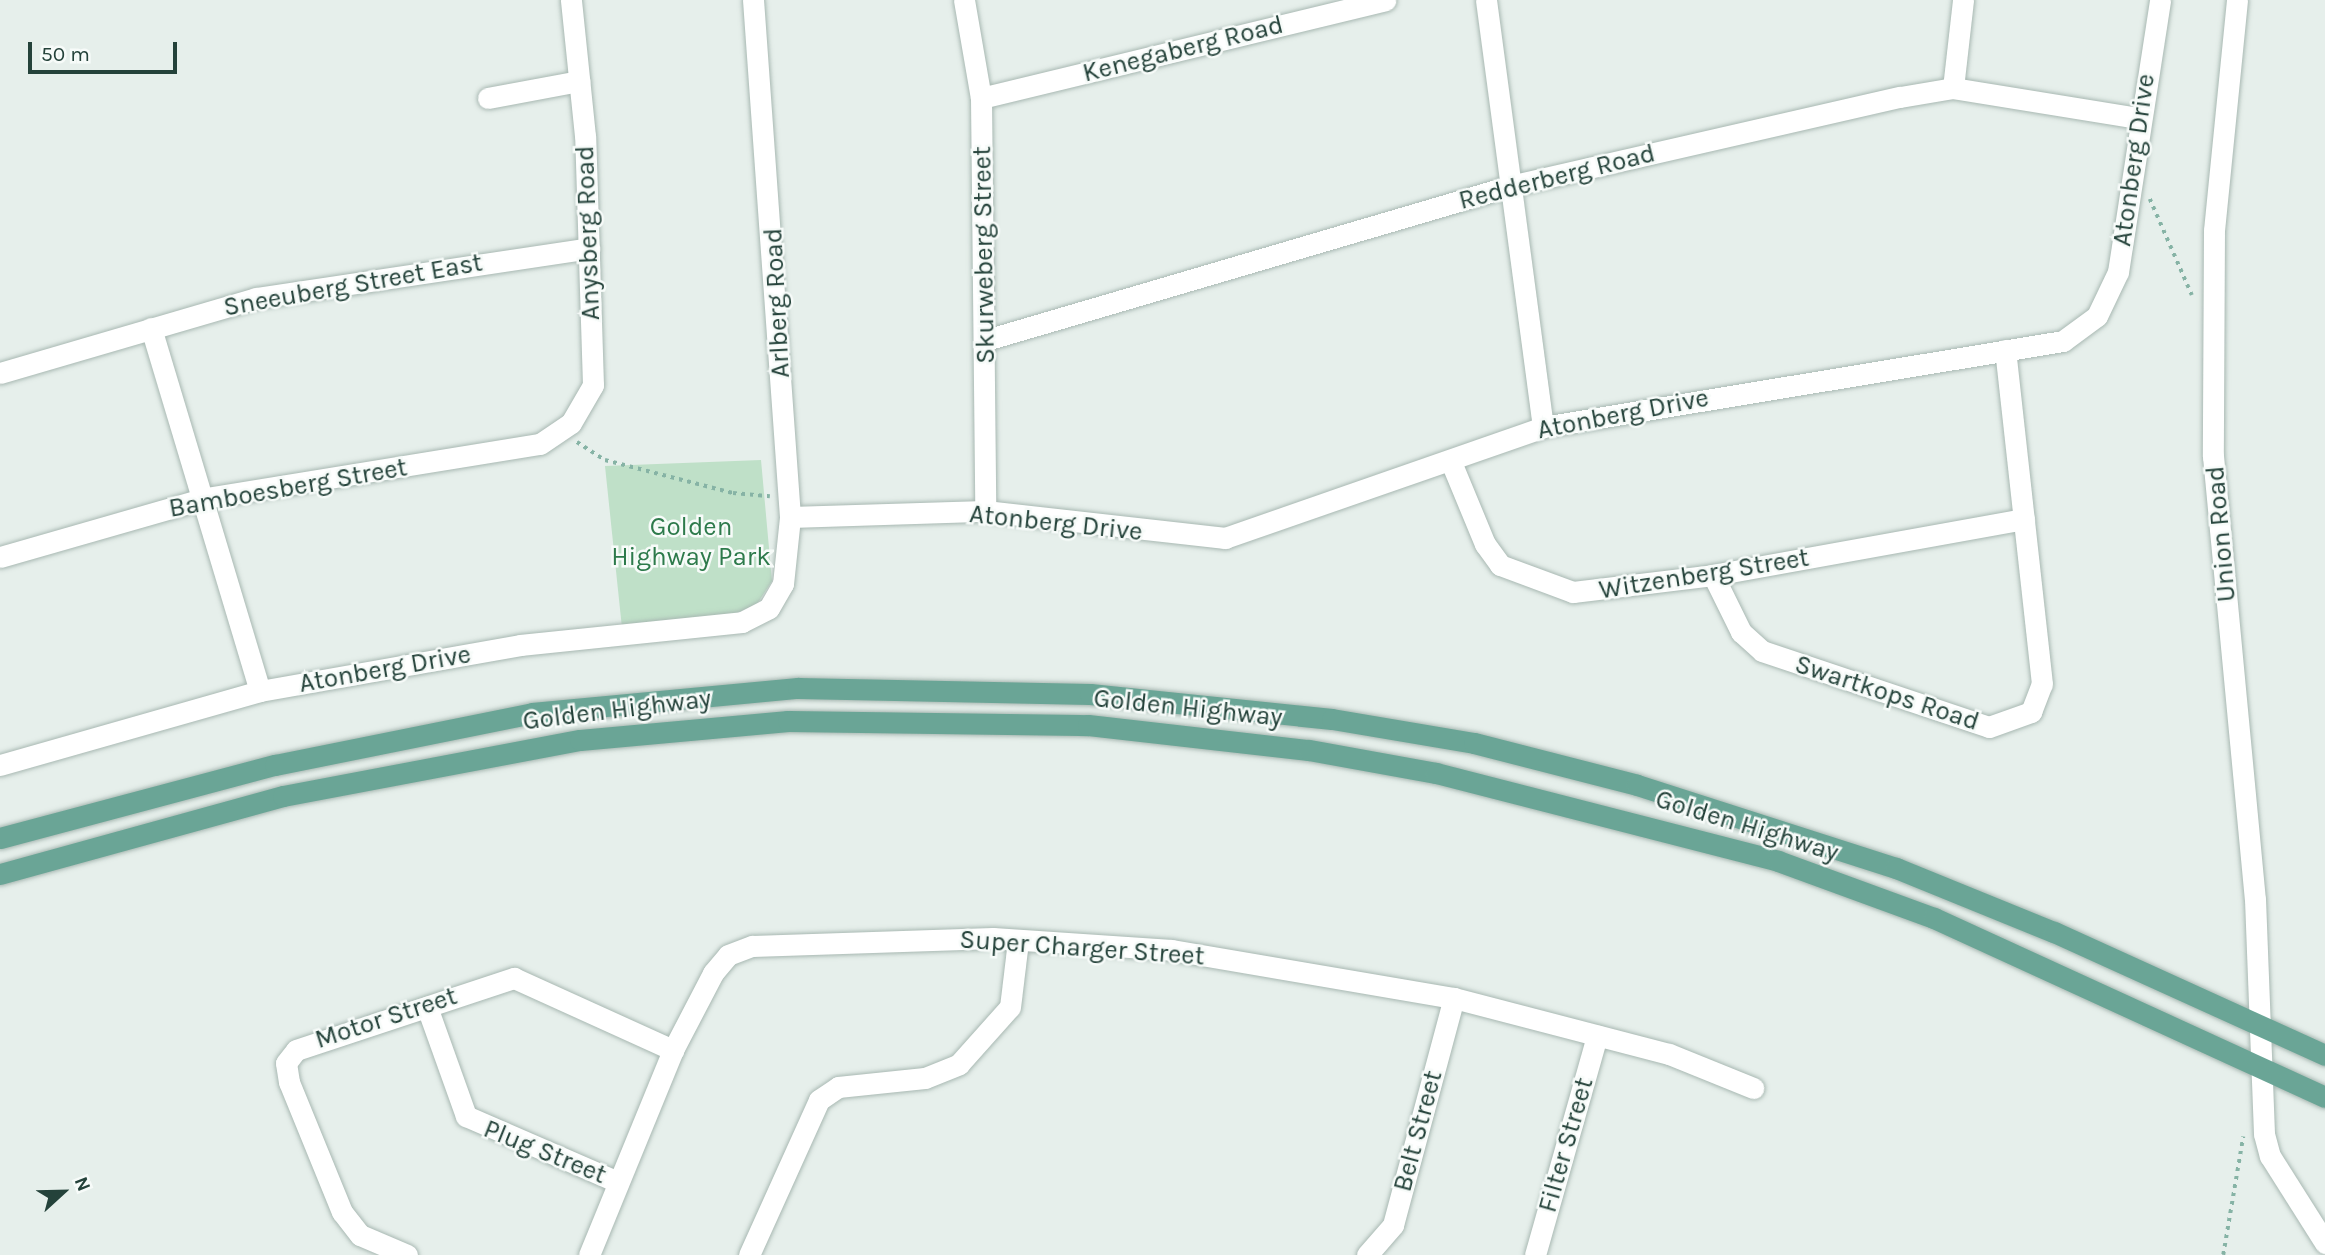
<!DOCTYPE html>
<style>
body{margin:0}
#map{position:relative;width:2325px;height:1255px;overflow:hidden;background:#e6efeb;font-family:Karla,sans-serif}
div>[style]{position:absolute}
[style*='--x']{left:calc(var(--x)*1px);top:calc(var(--y)*1px);width:calc(var(--w)*1px);rotate:calc(var(--a)*1deg)}
.green>*{inset:0;background:#bfe0c8}
.path>*{height:3.5px;margin-top:-1.75px;transform-origin:0;background:repeating-linear-gradient(90deg,#86b3a5 0 3.5px,transparent 0 8.5px)}
.roads{filter:drop-shadow(0 0 2px #a8b8b2) drop-shadow(0 0 2px #a8b8b2)}
.minor>*{height:21px;margin:-10.5px;padding:0 10.5px;transform-origin:10.5px;border-radius:10.5px;background:#fff}
.major>*{height:21px;margin:-10.5px;padding:0 10.5px;transform-origin:10.5px;border-radius:10.5px;background:#6aa596}
span{translate:-50% -50%;white-space:nowrap;text-align:center;line-height:1.15;-webkit-text-stroke:5px #f7fbf9;paint-order:stroke}
.street-label{font-size:26px;color:#24423a}
.park-label{font-size:26px;color:#2d7a4b}
.north{position:absolute;left:28px;top:1157px;width:70px;height:70px;-webkit-text-stroke:5px #f7fbf9;paint-order:stroke;rotate:68deg;font-size:19px;font-weight:700;line-height:28px;text-align:center;color:#24423a}
.north::after{content:'';display:block;margin:auto;width:24px;height:32px;background:#24423a;clip-path:polygon(50% 0,100% 100%,50% 72%,0 100%)}
.scale{position:absolute;left:28px;top:42px;width:149px;height:32px;box-sizing:border-box;border:4px solid #24423a;border-top:0;padding-left:9px;font-size:21px;line-height:24px;white-space:nowrap;color:#24423a;-webkit-text-stroke:5px #f7fbf9;paint-order:stroke}
</style>
<div id="map">
<div class="green">
<i style="clip-path:polygon(761px 460px,772px 581px,757px 604px,728px 617px,622px 628px,605px 466px)"></i>
</div>
<div class="path">
<i style="--x:2150;--y:199;--w:105;--a:66.4"></i>
<i style="--x:577;--y:442;--w:33;--a:33"></i>
<i style="--x:605;--y:460;--w:132;--a:14.5"></i>
<i style="--x:733;--y:493;--w:37;--a:5"></i>
<i style="--x:2223;--y:1255;--w:120;--a:-80.4"></i>
</div>
<div class="roads">
<div class="minor">
<i style="--x:964;--y:0;--w:99;--a:80.2"></i>
<i style="--x:981;--y:98;--w:413;--a:89.4"></i>
<i style="--x:1486;--y:0;--w:431;--a:82.4"></i>
<i style="--x:2237;--y:0;--w:231;--a:95.7"></i>
<i style="--x:2214;--y:230;--w:226;--a:90.3"></i>
<i style="--x:2213;--y:456;--w:445;--a:84.6"></i>
<i style="--x:2255;--y:899;--w:235;--a:87.8"></i>
<i style="--x:2264;--y:1134;--w:23;--a:75"></i>
<i style="--x:2270;--y:1156;--w:103;--a:57.7"></i>
<i style="--x:1953;--y:88;--w:89;--a:-83.5"></i>
<i style="--x:488;--y:98;--w:93;--a:-10.6"></i>
<i style="--x:981;--y:98;--w:416;--a:-13.6"></i>
<i style="--x:151;--y:328;--w:379;--a:73.3"></i>
<i style="--x:986;--y:340;--w:546;--a:-16.38"></i>
<i style="--x:1510;--y:186;--w:400;--a:-12.9"></i>
<i style="--x:1900;--y:97;--w:54;--a:-9.6"></i>
<i style="--x:1953;--y:88;--w:187;--a:9.2"></i>
<i style="--x:0;--y:373;--w:267;--a:-16.3"></i>
<i style="--x:256;--y:298;--w:337;--a:-8.5"></i>
<i style="--x:1451;--y:462;--w:89;--a:67.5"></i>
<i style="--x:1485;--y:544;--w:26;--a:54"></i>
<i style="--x:1500;--y:565;--w:78;--a:20.3"></i>
<i style="--x:1573;--y:592;--w:141;--a:-6.9"></i>
<i style="--x:1713;--y:575;--w:316;--a:-10.2"></i>
<i style="--x:790;--y:517;--w:195;--a:-1.8"></i>
<i style="--x:985;--y:511;--w:242;--a:6.4"></i>
<i style="--x:1225;--y:538;--w:337;--a:-19.2"></i>
<i style="--x:1543;--y:427;--w:527;--a:-9.39"></i>
<i style="--x:2063;--y:341;--w:42;--a:-36.3"></i>
<i style="--x:2097;--y:316;--w:49;--a:-64.5"></i>
<i style="--x:2118;--y:272;--w:275;--a:-81.2"></i>
<i style="--x:0;--y:557;--w:214;--a:-16"></i>
<i style="--x:206;--y:498;--w:338;--a:-9.2"></i>
<i style="--x:540;--y:444;--w:37;--a:-34"></i>
<i style="--x:571;--y:423;--w:44;--a:-59.9"></i>
<i style="--x:593;--y:385;--w:249;--a:-91.8"></i>
<i style="--x:585;--y:136;--w:137;--a:-95.9"></i>
<i style="--x:1713;--y:575;--w:64;--a:63.8"></i>
<i style="--x:1741;--y:632;--w:28;--a:42"></i>
<i style="--x:1762;--y:651;--w:239;--a:18.5"></i>
<i style="--x:1989;--y:727;--w:45;--a:-19.7"></i>
<i style="--x:2031;--y:712;--w:30;--a:-69"></i>
<i style="--x:2042;--y:684;--w:336;--a:-96.3"></i>
<i style="--x:0;--y:765;--w:270;--a:-15.9"></i>
<i style="--x:260;--y:691;--w:264;--a:-10"></i>
<i style="--x:520;--y:645;--w:223;--a:-5.9"></i>
<i style="--x:742;--y:622;--w:30;--a:-27"></i>
<i style="--x:769;--y:608;--w:28;--a:-60"></i>
<i style="--x:783;--y:584;--w:67;--a:-84"></i>
<i style="--x:790;--y:517;--w:518;--a:-94.09"></i>
<i style="--x:427;--y:1007;--w:116;--a:70.3"></i>
<i style="--x:466;--y:1116;--w:166;--a:23.5"></i>
<i style="--x:407;--y:1255;--w:51;--a:-156.9"></i>
<i style="--x:360;--y:1235;--w:29;--a:-128"></i>
<i style="--x:342;--y:1212;--w:140;--a:-112.2"></i>
<i style="--x:289;--y:1082;--w:19;--a:-99"></i>
<i style="--x:286;--y:1063;--w:16;--a:-52"></i>
<i style="--x:296;--y:1050;--w:230;--a:-18.3"></i>
<i style="--x:514;--y:978;--w:175;--a:24.4"></i>
<i style="--x:589;--y:1255;--w:222;--a:-67.7"></i>
<i style="--x:673;--y:1050;--w:87;--a:-62.5"></i>
<i style="--x:713;--y:973;--w:23;--a:-50"></i>
<i style="--x:728;--y:955;--w:26;--a:-21"></i>
<i style="--x:752;--y:946;--w:241;--a:-1.9"></i>
<i style="--x:993;--y:938;--w:179;--a:3.8"></i>
<i style="--x:1172;--y:950;--w:286;--a:9.7"></i>
<i style="--x:1454;--y:998;--w:222;--a:14.6"></i>
<i style="--x:1669;--y:1054;--w:91;--a:22"></i>
<i style="--x:749;--y:1255;--w:170;--a:-65.7"></i>
<i style="--x:819;--y:1100;--w:23;--a:-34"></i>
<i style="--x:838;--y:1087;--w:87;--a:-5.9"></i>
<i style="--x:925;--y:1078;--w:37;--a:-22"></i>
<i style="--x:959;--y:1064;--w:76;--a:-48.2"></i>
<i style="--x:1010;--y:1007;--w:66;--a:-83.1"></i>
<i style="--x:1367;--y:1255;--w:40;--a:-49"></i>
<i style="--x:1393;--y:1225;--w:235;--a:-75"></i>
<i style="--x:1535;--y:1255;--w:228;--a:-74.2"></i>
</div>
<div class="major">
<i style="--x:0;--y:838;--w:285;--a:-14.9"></i>
<i style="--x:275;--y:765;--w:262;--a:-11.4"></i>
<i style="--x:532;--y:713;--w:267;--a:-5.4"></i>
<i style="--x:798;--y:688;--w:292;--a:1.2"></i>
<i style="--x:1090;--y:694;--w:243;--a:5.9"></i>
<i style="--x:1332;--y:719;--w:144;--a:9.6"></i>
<i style="--x:1474;--y:743;--w:168;--a:14.4"></i>
<i style="--x:1637;--y:785;--w:272;--a:17.8"></i>
<i style="--x:1896;--y:868;--w:170;--a:22.1"></i>
<i style="--x:2054;--y:932;--w:298;--a:24.4"></i>
<i style="--x:0;--y:874;--w:294;--a:-15.4"></i>
<i style="--x:283;--y:796;--w:302;--a:-10.7"></i>
<i style="--x:580;--y:740;--w:209;--a:-5.2"></i>
<i style="--x:788;--y:721;--w:300;--a:0.8"></i>
<i style="--x:1088;--y:725;--w:222;--a:6.5"></i>
<i style="--x:1309;--y:750;--w:129;--a:10.3"></i>
<i style="--x:1436;--y:773;--w:353;--a:14.4"></i>
<i style="--x:1778;--y:861;--w:166;--a:20.1"></i>
<i style="--x:1934;--y:918;--w:430;--a:24.6"></i>
</div>
</div>
<div class="street-label">
<span style="left:1183px;top:49px;rotate:-14deg">Kenegaberg Road</span>
<span style="left:2134px;top:160px;rotate:-82deg">Atonberg Drive</span>
<span style="left:1557px;top:177px;rotate:-14deg">Redderberg Road</span>
<span style="left:588px;top:233px;rotate:-92deg">Anysberg Road</span>
<span style="left:984px;top:255px;rotate:-91deg">Skurweberg Street</span>
<span style="left:353px;top:285px;rotate:-10deg">Sneeuberg Street East</span>
<span style="left:777px;top:303px;rotate:-93deg">Arlberg Road</span>
<span style="left:1623px;top:414px;rotate:-11deg">Atonberg Drive</span>
<span style="left:288px;top:488px;rotate:-10deg">Bamboesberg Street</span>
<span style="left:1056px;top:523px;rotate:6deg">Atonberg Drive</span>
<span style="left:2221px;top:534px;rotate:-95deg">Union Road</span>
<span style="left:1704px;top:574px;rotate:-9deg">Witzenberg Street</span>
<span style="left:385px;top:669px;rotate:-10deg">Atonberg Drive</span>
<span style="left:1887px;top:693px;rotate:18deg">Swartkops Road</span>
<span style="left:1188px;top:708px;rotate:6deg">Golden Highway</span>
<span style="left:617px;top:710px;rotate:-7deg">Golden Highway</span>
<span style="left:1747px;top:826px;rotate:17deg">Golden Highway</span>
<span style="left:1082px;top:948px;rotate:4deg">Super Charger Street</span>
<span style="left:386px;top:1018px;rotate:-18deg">Motor Street</span>
<span style="left:1418px;top:1131px;rotate:-75deg">Belt Street</span>
<span style="left:1566px;top:1145px;rotate:-74deg">Filter Street</span>
<span style="left:545px;top:1152px;rotate:22deg">Plug Street</span>
</div>
<div class="park-label">
<span style="left:691px;top:542px">Golden<br>Highway Park</span>
</div>
<div class="north">N</div>
<div class="scale">50 m</div>
</div>
